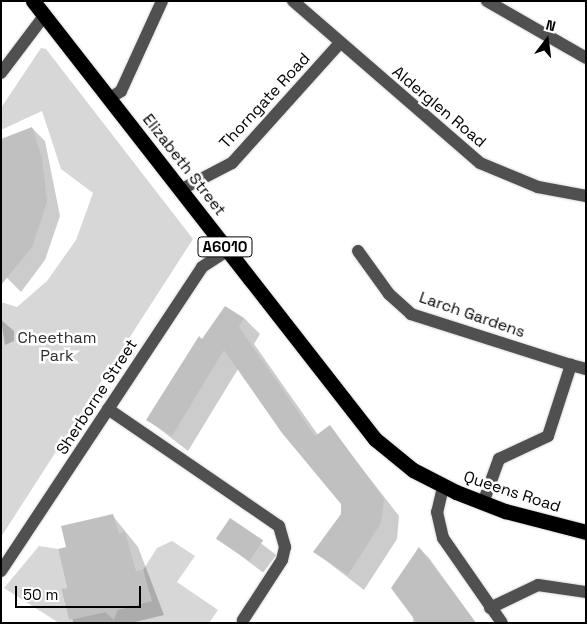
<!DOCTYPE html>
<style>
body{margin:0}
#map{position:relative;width:587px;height:624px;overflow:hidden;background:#fff;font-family:"Space Grotesk",sans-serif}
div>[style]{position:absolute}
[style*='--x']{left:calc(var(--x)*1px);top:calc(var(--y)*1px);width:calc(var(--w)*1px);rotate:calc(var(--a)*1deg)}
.green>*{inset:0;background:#d7d7d7}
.shadow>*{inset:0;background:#0003;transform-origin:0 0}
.building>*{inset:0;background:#c0c0c0;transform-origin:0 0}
.roads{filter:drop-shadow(0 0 1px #dbdbdb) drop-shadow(0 0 1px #dbdbdb)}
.minor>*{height:12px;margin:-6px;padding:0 6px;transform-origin:6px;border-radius:6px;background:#505050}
.highway>*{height:15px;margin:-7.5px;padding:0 7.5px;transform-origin:7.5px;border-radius:7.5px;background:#000}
span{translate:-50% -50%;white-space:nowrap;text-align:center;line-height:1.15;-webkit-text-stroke:5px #fff;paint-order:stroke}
.shield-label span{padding:1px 4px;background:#fff;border:1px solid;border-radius:4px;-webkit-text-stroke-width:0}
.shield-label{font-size:15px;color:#000;font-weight:700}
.street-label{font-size:16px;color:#000}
.park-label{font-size:16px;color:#2e2e2e}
.frame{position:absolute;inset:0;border:2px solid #000;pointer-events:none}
.north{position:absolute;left:522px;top:15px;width:50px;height:50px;-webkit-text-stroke:4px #fff;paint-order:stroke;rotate:15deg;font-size:14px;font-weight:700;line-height:20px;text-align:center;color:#000}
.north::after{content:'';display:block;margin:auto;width:18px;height:22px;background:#000;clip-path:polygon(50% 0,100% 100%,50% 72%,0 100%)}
.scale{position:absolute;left:15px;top:586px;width:126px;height:22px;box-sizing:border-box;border:2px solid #000;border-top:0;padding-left:6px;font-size:15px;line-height:18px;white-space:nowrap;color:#000;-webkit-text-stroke:4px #fff;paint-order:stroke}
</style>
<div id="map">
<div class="green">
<i style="clip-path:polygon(41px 48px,46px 49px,193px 239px,1px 537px,1px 302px,17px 307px,47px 281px,76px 240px,93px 193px,61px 169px,42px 111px,1px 130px,1px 108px)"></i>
<i style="clip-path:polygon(172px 541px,195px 556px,177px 582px,218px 610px,209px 623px,59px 623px,4px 588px,39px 546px,58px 549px,67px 588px,61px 590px,69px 620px,105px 612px,115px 617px,117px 610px,151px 601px,143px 570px,157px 548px)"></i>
</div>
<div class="shadow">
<i style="clip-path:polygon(32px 128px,45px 141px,60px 216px,45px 260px,21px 292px,1px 272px)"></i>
<i style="clip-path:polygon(244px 318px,260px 334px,254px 344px,318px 435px,330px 427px,399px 516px,397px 539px,364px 590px,315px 552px,343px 514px,342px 504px,238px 369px,188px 451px,148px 420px,203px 340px)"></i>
<i style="clip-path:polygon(1px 320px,14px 331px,14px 341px,5px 345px)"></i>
<i style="clip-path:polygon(113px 516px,138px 547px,164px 615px,131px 623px,73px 623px,67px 548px)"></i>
<i style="left:230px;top:520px;width:58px;height:22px;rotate:37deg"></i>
<i style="clip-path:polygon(419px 548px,429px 558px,476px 623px,413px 623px)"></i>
</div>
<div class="building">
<i style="clip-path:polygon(32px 127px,42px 158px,47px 202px,32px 247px,1px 285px,1px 139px)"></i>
<i style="clip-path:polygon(225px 306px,244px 318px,239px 327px,315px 436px,330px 425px,384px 499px,381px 523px,348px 575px,313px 552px,341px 514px,341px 504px,282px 433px,224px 350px,172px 436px,146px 420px,199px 336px,202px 339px)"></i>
<i style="clip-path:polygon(113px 514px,119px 534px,125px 532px,136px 571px,143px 570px,152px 601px,117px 610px,114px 620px,105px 612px,69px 620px,61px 589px,67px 588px,58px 549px,66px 547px,61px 526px)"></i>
<i style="left:230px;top:518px;width:40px;height:25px;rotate:34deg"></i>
<i style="clip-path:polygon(419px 547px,454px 593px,476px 623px,417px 623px,391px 588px)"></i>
</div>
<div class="roads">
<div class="minor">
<i style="--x:293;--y:1;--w:247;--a:40.9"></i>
<i style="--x:480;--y:163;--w:63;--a:22.5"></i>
<i style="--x:538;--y:187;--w:49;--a:10.6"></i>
<i style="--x:487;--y:1;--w:114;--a:29.9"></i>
<i style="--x:1;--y:73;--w:71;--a:-53"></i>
<i style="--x:110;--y:98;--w:13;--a:-32"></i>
<i style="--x:121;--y:91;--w:99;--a:-65.5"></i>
<i style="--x:182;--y:189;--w:56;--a:-27.5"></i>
<i style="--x:232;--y:163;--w:161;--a:-48"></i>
<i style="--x:358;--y:251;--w:53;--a:54.2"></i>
<i style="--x:389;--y:294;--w:30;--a:42"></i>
<i style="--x:411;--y:314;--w:168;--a:17.7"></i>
<i style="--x:108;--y:409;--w:207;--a:34.4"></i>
<i style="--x:279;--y:526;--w:22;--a:74"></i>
<i style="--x:285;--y:547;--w:13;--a:103"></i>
<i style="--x:282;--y:560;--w:72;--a:123"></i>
<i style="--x:443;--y:487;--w:26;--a:103"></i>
<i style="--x:437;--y:512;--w:27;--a:77"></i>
<i style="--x:443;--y:538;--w:103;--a:55.2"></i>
<i style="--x:483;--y:503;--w:47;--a:-70"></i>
<i style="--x:499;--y:459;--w:54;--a:-25.1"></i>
<i style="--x:548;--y:436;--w:75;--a:-72.1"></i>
<i style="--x:571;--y:365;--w:16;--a:15"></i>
<i style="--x:1;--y:571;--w:364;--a:-56.5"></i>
<i style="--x:202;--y:267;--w:31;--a:-33"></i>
<i style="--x:490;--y:608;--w:53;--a:-25.6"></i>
<i style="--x:538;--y:585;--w:49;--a:8.3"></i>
</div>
<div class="highway">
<i style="--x:33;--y:1;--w:556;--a:52.02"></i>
<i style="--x:375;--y:439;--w:49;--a:39.2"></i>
<i style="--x:413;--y:470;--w:48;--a:27.1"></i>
<i style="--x:456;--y:492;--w:53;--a:21.2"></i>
<i style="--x:505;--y:511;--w:84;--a:14.5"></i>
</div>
</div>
<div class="shield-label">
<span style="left:225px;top:247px">A6010</span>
</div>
<div class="street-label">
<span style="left:265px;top:101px;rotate:-47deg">Thorngate Road</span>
<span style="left:439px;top:107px;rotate:40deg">Alderglen Road</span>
<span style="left:184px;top:165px;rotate:52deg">Elizabeth Street</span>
<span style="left:472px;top:315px;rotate:19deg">Larch Gardens</span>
<span style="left:97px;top:397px;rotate:-57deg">Sherborne Street</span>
<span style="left:512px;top:492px;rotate:18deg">Queens Road</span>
</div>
<div class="park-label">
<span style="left:57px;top:347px">Cheetham<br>Park</span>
</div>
<div class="frame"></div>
<div class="north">N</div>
<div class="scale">50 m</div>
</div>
